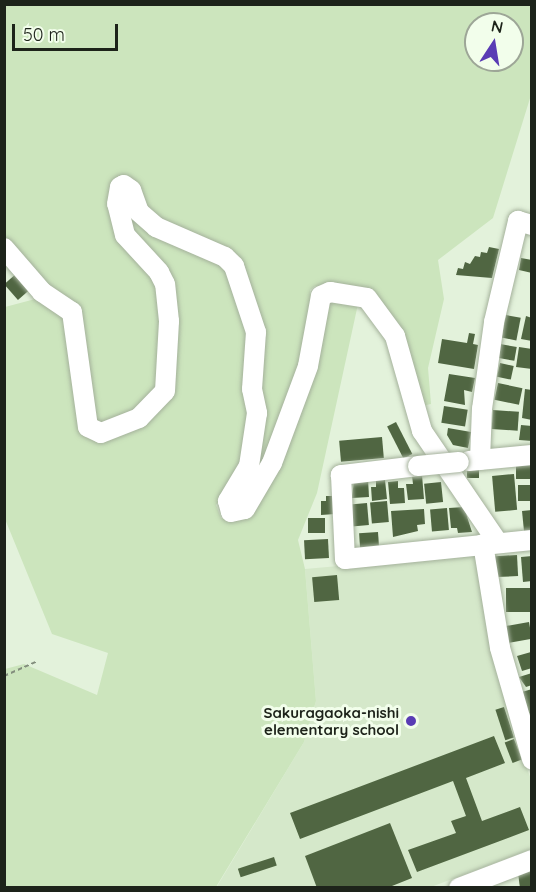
<!DOCTYPE html>
<style>
body{margin:0}
#map{position:relative;width:536px;height:892px;overflow:hidden;background:#e3f2db;font-family:Quicksand,sans-serif}
div>[style]{position:absolute}
[style*='--x']{left:calc(var(--x)*1px);top:calc(var(--y)*1px);width:calc(var(--w)*1px);rotate:calc(var(--a)*1deg)}
.built>*{inset:0;background:#d5e8ca}
.green>*{inset:0;background:#cce5bd}
.building>*{inset:0;background:#506642;transform-origin:0 0}
.path>*{height:2px;margin-top:-1px;transform-origin:0;background:repeating-linear-gradient(90deg,#838e7d 0 4.5px,transparent 0 7.5px)}
.roads{filter:drop-shadow(0 0 2px #a4b19b) drop-shadow(0 0 2px #a4b19b)}
.minor>*{height:20px;margin:-10px;padding:0 10px;transform-origin:10px;border-radius:10px;background:#fff}
.bridges{filter:drop-shadow(0 0 2px #a4b19b) drop-shadow(0 0 2px #a4b19b)}
.minor-bridge>*{height:20px;margin:-10px;padding:0 10px;transform-origin:10px;border-radius:10px;background:#fff}
.dots>*{width:16px;height:16px;translate:-50% -50%;box-sizing:border-box;border:3px solid #f2feeb;border-radius:50%}
span{translate:-50% -50%;white-space:nowrap;text-align:center;line-height:1.15;-webkit-text-stroke:6px #f2feeb;paint-order:stroke}
.poi-label{font-size:15px;color:#1d231a;font-weight:700}
.right{translate:-100% -50%;text-align:right}
.frame{position:absolute;inset:0;border:6px solid #1d231a;pointer-events:none}
.north{position:absolute;left:464px;top:12px;width:60px;height:60px;box-sizing:border-box;background:#f2feeb;border:2px solid #9da697;border-radius:50%;rotate:12deg;font-size:16px;font-weight:700;line-height:24px;text-align:center;color:#1d231a}
.north::after{content:'';display:block;margin:auto;width:21px;height:27px;background:#593cb4;clip-path:polygon(50% 0,100% 100%,50% 72%,0 100%)}
.scale{position:absolute;left:12px;top:24px;width:106px;height:27px;box-sizing:border-box;border:3px solid #1d231a;border-top:0;padding-left:8px;font-size:18px;line-height:21px;white-space:nowrap;color:#1d231a;-webkit-text-stroke:4px #f2feeb;paint-order:stroke}
</style>
<div id="map">
<div class="built">
<i style="clip-path:polygon(471px 554px,478px 559px,491px 644px,516px 741px,531px 779px,531px 849px,431px 887px,216px 888px,304px 742px,316px 701px,305px 569px)"></i>
</div>
<div class="green">
<i style="clip-path:polygon(evenodd,5px 5px,531px 5px,531px 95px,493px 218px,438px 260px,444px 299px,428px 368px,431px 404px,421px 406px,404px 331px,392px 326px,374px 297px,315px 286px,310px 290px,312px 331px,282px 429px,241px 503px,262px 414px,241px 272px,112px 203px,161px 286px,158px 392px,149px 404px,97px 426px,79px 314px,5px 247px,5px 5px,476px 24px,512px 24px,512px 60px,476px 60px,476px 24px)"></i>
<i style="clip-path:polygon(122px 200px,226px 264px,252px 338px,253px 413px,236px 479px,216px 505px,221px 518px,233px 522px,247px 515px,325px 304px,337px 299px,358px 304px,317px 493px,298px 540px,305px 569px,316px 701px,304px 742px,216px 887px,5px 887px,5px 669px,24px 664px,97px 695px,108px 653px,52px 634px,5px 519px,5px 307px,39px 298px,68px 317px,83px 430px,168px 398px,174px 321px,129px 231px)"></i>
</div>
<div class="building">
<i style="clip-path:polygon(489px 247px,499px 249px,492px 278px,456px 275px,458px 268px,463px 269px,465px 262px,470px 264px,475px 256px,480px 257px,481px 252px,487px 253px)"></i>
<i style="clip-path:polygon(521px 258px,532px 260px,532px 273px,519px 270px)"></i>
<i style="left:17px;top:273px;width:21px;height:17px;rotate:49deg"></i>
<i style="left:506px;top:315px;width:15px;height:23px;rotate:11deg"></i>
<i style="clip-path:polygon(526px 316px,532px 318px,532px 341px,521px 339px)"></i>
<i style="clip-path:polygon(469px 333px,475px 334px,473px 344px,478px 345px,474px 369px,438px 363px,442px 339px,467px 343px)"></i>
<i style="left:500px;top:344px;width:17px;height:14px;rotate:10deg"></i>
<i style="clip-path:polygon(519px 347px,532px 349px,532px 369px,516px 367px)"></i>
<i style="left:500px;top:363px;width:14px;height:14px;rotate:12deg"></i>
<i style="clip-path:polygon(449px 374px,475px 378px,472px 392px,464px 390px,465px 405px,444px 401px)"></i>
<i style="left:498px;top:383px;width:25px;height:17px;rotate:12deg"></i>
<i style="clip-path:polygon(525px 389px,532px 390px,532px 420px,522px 418px)"></i>
<i style="left:444px;top:406px;width:24px;height:17px;rotate:9deg"></i>
<i style="left:493px;top:410px;width:26px;height:19px;rotate:4deg"></i>
<i style="left:396px;top:422px;width:36px;height:10px;rotate:63deg"></i>
<i style="clip-path:polygon(521px 425px,532px 426px,532px 441px,519px 440px)"></i>
<i style="clip-path:polygon(448px 428px,471px 432px,468px 448px,453px 445px,447px 435px)"></i>
<i style="left:382px;top:437px;width:21px;height:43px;rotate:85deg"></i>
<i style="left:532px;top:463px;width:16px;height:16px;rotate:90deg"></i>
<i style="left:479px;top:469px;width:9px;height:12px;rotate:90deg"></i>
<i style="left:514px;top:474px;width:36px;height:22px;rotate:85deg"></i>
<i style="clip-path:polygon(422px 475px,424px 499px,408px 500px,406px 484px,413px 484px,412px 476px)"></i>
<i style="clip-path:polygon(368px 479px,369px 497px,352px 498px,354px 480px)"></i>
<i style="clip-path:polygon(376px 480px,385px 480px,387px 499px,372px 501px,371px 487px,376px 487px)"></i>
<i style="clip-path:polygon(398px 481px,398px 488px,404px 488px,405px 503px,390px 504px,388px 482px)"></i>
<i style="left:441px;top:482px;width:20px;height:17px;rotate:84deg"></i>
<i style="left:532px;top:485px;width:16px;height:14px;rotate:90deg"></i>
<i style="clip-path:polygon(326px 496px,335px 496px,335px 514px,321px 515px,321px 501px,326px 501px)"></i>
<i style="left:387px;top:501px;width:21px;height:17px;rotate:85deg"></i>
<i style="left:367px;top:503px;width:22px;height:17px;rotate:85deg"></i>
<i style="clip-path:polygon(464px 507px,472px 532px,458px 533px,457px 528px,451px 528px,449px 508px)"></i>
<i style="left:447px;top:508px;width:22px;height:17px;rotate:85deg"></i>
<i style="clip-path:polygon(424px 509px,425px 524px,417px 525px,418px 531px,393px 537px,391px 511px)"></i>
<i style="clip-path:polygon(532px 510px,532px 531px,524px 531px,522px 511px)"></i>
<i style="left:308px;top:518px;width:17px;height:15px"></i>
<i style="left:378px;top:532px;width:16px;height:19px;rotate:86deg"></i>
<i style="left:328px;top:539px;width:19px;height:24px;rotate:87deg"></i>
<i style="left:517px;top:555px;width:21px;height:22px;rotate:87deg"></i>
<i style="clip-path:polygon(532px 556px,532px 581px,523px 582px,521px 557px)"></i>
<i style="left:337px;top:575px;width:25px;height:25px;rotate:85deg"></i>
<i style="left:532px;top:588px;width:24px;height:26px;rotate:90deg"></i>
<i style="left:529px;top:622px;width:17px;height:25px;rotate:80deg"></i>
<i style="clip-path:polygon(531px 652px,532px 668px,522px 671px,517px 656px)"></i>
<i style="clip-path:polygon(532px 673px,532px 685px,526px 687px,519px 677px)"></i>
<i style="clip-path:polygon(532px 689px,532px 713px,528px 714px,522px 692px)"></i>
<i style="left:504px;top:707px;width:32px;height:9px;rotate:72deg"></i>
<i style="clip-path:polygon(494px 736px,505px 763px,466px 778px,482px 821px,520px 807px,529px 830px,417px 872px,408px 850px,456px 833px,451px 821px,466px 816px,453px 781px,300px 839px,290px 813px)"></i>
<i style="left:514px;top:739px;width:22px;height:10px;rotate:69deg"></i>
<i style="clip-path:polygon(390px 823px,412px 878px,387px 888px,317px 888px,305px 856px)"></i>
<i style="left:274px;top:857px;width:9px;height:38px;rotate:72deg"></i>
<i style="clip-path:polygon(532px 868px,532px 888px,520px 888px,518px 873px)"></i>
</div>
<div class="path">
<i style="--x:4;--y:676;--w:36;--a:-24"></i>
</div>
<div class="roads">
<div class="minor">
<i style="--x:4;--y:248;--w:58;--a:49.2"></i>
<i style="--x:42;--y:292;--w:36;--a:34"></i>
<i style="--x:72;--y:312;--w:116;--a:82.1"></i>
<i style="--x:88;--y:427;--w:14;--a:25"></i>
<i style="--x:101;--y:433;--w:41;--a:-21.5"></i>
<i style="--x:139;--y:418;--w:37;--a:-46"></i>
<i style="--x:165;--y:391;--w:70;--a:-86.7"></i>
<i style="--x:169;--y:321;--w:37;--a:-96"></i>
<i style="--x:165;--y:284;--w:13;--a:-117"></i>
<i style="--x:159;--y:272;--w:50;--a:-132.6"></i>
<i style="--x:125;--y:235;--w:32;--a:-104"></i>
<i style="--x:117;--y:204;--w:17;--a:-80"></i>
<i style="--x:120;--y:187;--w:4;--a:-27"></i>
<i style="--x:124;--y:185;--w:9;--a:36"></i>
<i style="--x:131;--y:190;--w:23;--a:70"></i>
<i style="--x:139;--y:212;--w:23;--a:41"></i>
<i style="--x:156;--y:227;--w:75;--a:23.5"></i>
<i style="--x:225;--y:257;--w:13;--a:45"></i>
<i style="--x:234;--y:266;--w:70;--a:71.6"></i>
<i style="--x:256;--y:332;--w:57;--a:94"></i>
<i style="--x:252;--y:389;--w:25;--a:78"></i>
<i style="--x:257;--y:413;--w:54;--a:98.6"></i>
<i style="--x:249;--y:466;--w:41;--a:121"></i>
<i style="--x:228;--y:501;--w:11;--a:75"></i>
<i style="--x:231;--y:512;--w:14;--a:-12"></i>
<i style="--x:245;--y:509;--w:53;--a:-59.6"></i>
<i style="--x:272;--y:463;--w:103;--a:-69.6"></i>
<i style="--x:308;--y:366;--w:71;--a:-79.5"></i>
<i style="--x:321;--y:296;--w:10;--a:-24"></i>
<i style="--x:330;--y:292;--w:37;--a:9"></i>
<i style="--x:367;--y:298;--w:47;--a:53.6"></i>
<i style="--x:395;--y:336;--w:99;--a:74.1"></i>
<i style="--x:422;--y:431;--w:135;--a:55.8"></i>
<i style="--x:480;--y:460;--w:51;--a:-87.8"></i>
<i style="--x:482;--y:409;--w:88;--a:-82.1"></i>
<i style="--x:494;--y:322;--w:104;--a:-76.6"></i>
<i style="--x:518;--y:221;--w:15;--a:16"></i>
<i style="--x:469;--y:461;--w:63;--a:-5.4"></i>
<i style="--x:418;--y:466;--w:78;--a:173.3"></i>
<i style="--x:341;--y:475;--w:84;--a:87.3"></i>
<i style="--x:345;--y:559;--w:188;--a:-5.8"></i>
<i style="--x:483;--y:544;--w:105;--a:80.7"></i>
<i style="--x:500;--y:648;--w:116;--a:73.9"></i>
<i style="--x:459;--y:888;--w:78;--a:-21"></i>
</div>
</div>
<div class="bridges">
<div class="minor-bridge">
<i style="--x:418;--y:466;--w:41;--a:-5.6"></i>
</div>
</div>
<div class="dots">
<i style="left:411px;top:721px;background:#593cb4"></i>
</div>
<div class="poi-label">
<span class="right" style="left:399px;top:721px">Sakuragaoka-nishi<br>elementary school</span>
</div>
<div class="frame"></div>
<div class="north">N</div>
<div class="scale">50 m</div>
</div>
